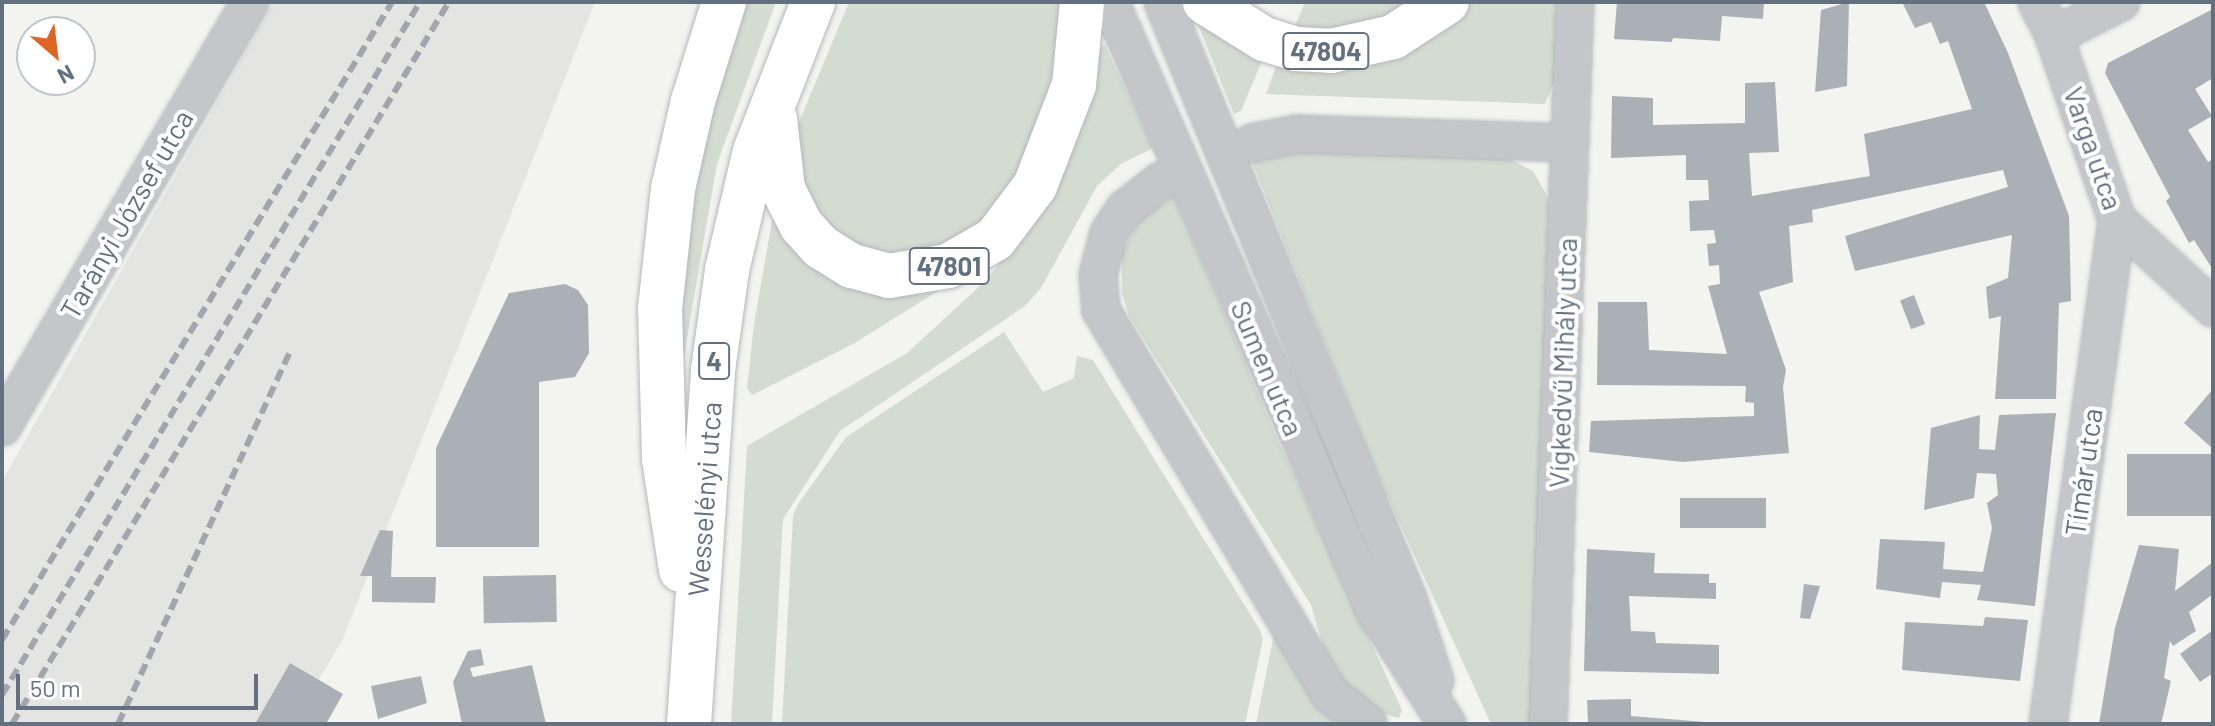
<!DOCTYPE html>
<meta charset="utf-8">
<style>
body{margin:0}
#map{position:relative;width:2215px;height:726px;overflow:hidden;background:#f3f4f0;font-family:Barlow,sans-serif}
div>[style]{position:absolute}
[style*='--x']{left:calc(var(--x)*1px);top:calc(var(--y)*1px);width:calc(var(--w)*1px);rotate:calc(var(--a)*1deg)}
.built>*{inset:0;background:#e4e5e3}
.green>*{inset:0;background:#d4dbd1}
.building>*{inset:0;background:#aab0b5;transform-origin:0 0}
.roads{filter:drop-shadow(0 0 2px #b4b7bb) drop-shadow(0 0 2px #b4b7bb)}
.minor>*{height:36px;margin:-18px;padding:0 18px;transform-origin:18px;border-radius:18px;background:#c4c6ca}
.major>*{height:44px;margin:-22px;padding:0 22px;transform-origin:22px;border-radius:22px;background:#fff}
.rail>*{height:6px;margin-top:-3px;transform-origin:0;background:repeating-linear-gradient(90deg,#a2a6ac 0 12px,transparent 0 18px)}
span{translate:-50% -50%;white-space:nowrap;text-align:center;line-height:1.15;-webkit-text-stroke:8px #fff;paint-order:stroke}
.shield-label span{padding:2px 6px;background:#fff;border:2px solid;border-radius:6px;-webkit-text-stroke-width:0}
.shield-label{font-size:26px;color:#637080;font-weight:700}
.street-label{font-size:28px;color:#637080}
.frame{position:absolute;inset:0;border:4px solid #637080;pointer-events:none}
.north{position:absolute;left:16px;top:16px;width:80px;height:80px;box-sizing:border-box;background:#fff;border:2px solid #c1c6cc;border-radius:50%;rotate:152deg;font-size:22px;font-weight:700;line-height:32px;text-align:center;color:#637080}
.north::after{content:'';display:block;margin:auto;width:28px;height:36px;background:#df6425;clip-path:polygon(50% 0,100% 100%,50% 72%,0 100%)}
.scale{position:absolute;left:16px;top:674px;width:242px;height:36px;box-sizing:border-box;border:4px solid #637080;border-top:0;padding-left:10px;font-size:24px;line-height:28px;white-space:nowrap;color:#637080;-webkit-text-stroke:6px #fff;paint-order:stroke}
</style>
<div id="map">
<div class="built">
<i style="clip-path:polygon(274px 2px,595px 2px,342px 641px,292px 724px,2px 724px,2px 481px)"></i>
</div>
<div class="green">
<i style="clip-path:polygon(738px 2px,776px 2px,717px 164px,680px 379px,678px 259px)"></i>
<i style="clip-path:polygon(849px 2px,1062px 2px,1053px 83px,1044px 117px,1003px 202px,953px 247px,867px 256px,807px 207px,797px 127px)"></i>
<i style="clip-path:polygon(1305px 2px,1424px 2px,1364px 31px,1292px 33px)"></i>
<i style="clip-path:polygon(1469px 2px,1559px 2px,1556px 78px,1545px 104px,1266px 94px,1279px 58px)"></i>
<i style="clip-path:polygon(1195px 17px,1265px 54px,1241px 111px,1234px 114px)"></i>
<i style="clip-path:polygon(1105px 45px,1153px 148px,1121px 164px,1097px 186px,1041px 288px,1025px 306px,840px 431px,783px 519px,772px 724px,731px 724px,747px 446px,907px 353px,981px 285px,1029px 229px,1066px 169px,1087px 108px,1099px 49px)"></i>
<i style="clip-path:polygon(1314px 150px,1509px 159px,1533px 171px,1549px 199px,1532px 724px,1491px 724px,1371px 460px,1252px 162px)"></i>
<i style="clip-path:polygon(1174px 196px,1276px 436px,1402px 710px,1399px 718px,1378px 712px,1348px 693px,1327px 660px,1311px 605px,1129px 316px,1122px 293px,1122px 253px,1141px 218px)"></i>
<i style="clip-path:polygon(773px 215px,937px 288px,938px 291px,853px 344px,752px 395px,747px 388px,754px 324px)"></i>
<i style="clip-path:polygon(1004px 332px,1043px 392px,1074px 378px,1077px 356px,1093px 360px,1260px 630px,1263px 639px,1245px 724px,782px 724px,793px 515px,798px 504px,846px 437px)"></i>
<i style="clip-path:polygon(1274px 634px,1340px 724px,1256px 724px)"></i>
</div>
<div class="building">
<i style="clip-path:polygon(1617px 2px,1764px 2px,1763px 19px,1722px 16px,1720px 41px,1673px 38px,1672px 42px,1614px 39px)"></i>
<i style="clip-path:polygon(1849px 2px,1847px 86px,1815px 92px,1821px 10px)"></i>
<i style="clip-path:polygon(1902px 2px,1984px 2px,2008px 53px,2069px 216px,2071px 301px,2059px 303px,2056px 399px,1995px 399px,2001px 316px,1989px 319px,1986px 287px,2008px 278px,2012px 235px,1855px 271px,1845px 236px,2008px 187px,2003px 170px,1812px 210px,1813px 222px,1789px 226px,1793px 282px,1759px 292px,1786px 370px,1783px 387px,1789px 453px,1683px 462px,1589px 452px,1591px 421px,1754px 416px,1754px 403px,1745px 402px,1746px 386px,1597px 385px,1598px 302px,1647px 302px,1649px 350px,1727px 354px,1708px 286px,1720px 284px,1719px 265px,1709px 266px,1707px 244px,1716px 243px,1714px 230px,1690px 231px,1689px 201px,1709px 200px,1708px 180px,1686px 180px,1686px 155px,1611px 158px,1612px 96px,1653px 98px,1653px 125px,1745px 123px,1745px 83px,1775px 82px,1779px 152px,1749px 153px,1752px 196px,1870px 176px,1864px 134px,1972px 109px,1948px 41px,1940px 44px,1931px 22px,1915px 28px)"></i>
<i style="clip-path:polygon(2213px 9px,2213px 78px,2195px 89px,2212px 116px,2188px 130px,2208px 162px,2213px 159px,2213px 270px,2194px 240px,2189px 243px,2166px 201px,2170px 197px,2105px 73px,2108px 63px)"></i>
<i style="clip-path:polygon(565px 284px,578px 290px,588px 305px,589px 353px,575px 377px,539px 382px,539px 547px,436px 547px,436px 448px,509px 293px)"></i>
<i style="left:1914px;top:295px;width:31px;height:15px;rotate:69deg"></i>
<i style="clip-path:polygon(2213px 389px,2213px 449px,2184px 423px)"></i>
<i style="clip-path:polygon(2056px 413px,2035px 606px,1977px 600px,1981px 585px,1942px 582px,1940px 598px,1876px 589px,1880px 539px,1945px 542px,1943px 569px,1983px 572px,1992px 528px,1987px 503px,1998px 495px,1996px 474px,1977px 473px,1974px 498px,1924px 510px,1931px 428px,1980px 415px,1979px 449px,1995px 450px,1999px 415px)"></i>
<i style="left:2213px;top:454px;width:62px;height:86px;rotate:90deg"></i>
<i style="left:1680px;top:498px;width:86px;height:30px"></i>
<i style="clip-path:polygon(380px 530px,393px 531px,391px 577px,436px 577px,435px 603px,372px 602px,372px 576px,360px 576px)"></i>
<i style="clip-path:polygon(2139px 545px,2179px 549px,2175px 591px,2213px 562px,2213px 594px,2189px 612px,2196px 631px,2173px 646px,2170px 641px,2164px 678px,2171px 681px,2161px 724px,2099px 724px,2115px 628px)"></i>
<i style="clip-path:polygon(1587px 549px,1655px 553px,1654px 573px,1709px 574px,1709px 583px,1716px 583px,1716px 599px,1629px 596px,1631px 631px,1655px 632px,1656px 643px,1719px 645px,1719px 674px,1584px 671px)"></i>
<i style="left:556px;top:575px;width:47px;height:73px;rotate:89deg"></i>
<i style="clip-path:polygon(1804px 584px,1820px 586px,1810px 619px,1800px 618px)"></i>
<i style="clip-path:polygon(1985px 617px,2028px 620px,2020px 681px,1902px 670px,1905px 622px,1983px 626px)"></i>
<i style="clip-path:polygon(2213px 630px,2213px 673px,2200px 682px,2180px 654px)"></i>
<i style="clip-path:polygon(481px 649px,484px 665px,470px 668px,473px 677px,532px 665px,546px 724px,462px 724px,453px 682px,468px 651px)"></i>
<i style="clip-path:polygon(290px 663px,343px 694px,326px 724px,255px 724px)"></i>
<i style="clip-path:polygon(421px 676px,427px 703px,378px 719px,371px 686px)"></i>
<i style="clip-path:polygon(1631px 699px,1631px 716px,1730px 724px,1588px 724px,1587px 700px)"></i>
</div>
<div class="roads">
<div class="minor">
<i style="--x:1110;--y:2;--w:664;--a:66.48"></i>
<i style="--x:1375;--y:611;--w:134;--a:57.5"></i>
<i style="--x:1163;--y:2;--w:645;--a:67.69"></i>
<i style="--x:1408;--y:599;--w:86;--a:71.8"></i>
<i style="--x:2037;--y:2;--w:38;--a:63"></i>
<i style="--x:2054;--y:36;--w:194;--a:71.1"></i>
<i style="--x:2117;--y:220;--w:130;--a:42.5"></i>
<i style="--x:2054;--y:36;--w:75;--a:-26.9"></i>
<i style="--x:1252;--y:143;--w:47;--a:-11.1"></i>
<i style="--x:1298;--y:134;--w:272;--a:1.9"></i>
<i style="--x:1161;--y:181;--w:46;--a:142.1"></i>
<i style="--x:1125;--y:209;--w:29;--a:124"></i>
<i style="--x:1109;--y:233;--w:43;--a:104.7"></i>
<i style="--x:1098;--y:275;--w:35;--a:85"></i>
<i style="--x:1101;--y:310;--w:446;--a:59.2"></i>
<i style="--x:1329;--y:693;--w:50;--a:38.5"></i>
<i style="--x:2;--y:427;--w:492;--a:-59.7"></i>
<i style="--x:1548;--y:724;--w:723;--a:-87.86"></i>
<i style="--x:2048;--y:724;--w:509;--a:-82.2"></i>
</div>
<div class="major">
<i style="--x:1205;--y:2;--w:70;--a:32.1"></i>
<i style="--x:1264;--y:39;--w:34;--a:17"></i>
<i style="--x:1296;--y:49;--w:35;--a:3"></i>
<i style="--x:1331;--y:51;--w:64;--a:-12.7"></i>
<i style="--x:1393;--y:37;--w:64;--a:-32.9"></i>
<i style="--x:775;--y:119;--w:70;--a:83.5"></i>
<i style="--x:783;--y:189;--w:40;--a:63.4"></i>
<i style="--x:801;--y:225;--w:30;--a:48"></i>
<i style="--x:821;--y:247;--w:36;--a:32"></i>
<i style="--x:852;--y:266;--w:38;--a:15"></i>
<i style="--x:889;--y:276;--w:60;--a:-9.6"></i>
<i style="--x:948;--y:266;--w:54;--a:-29.9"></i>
<i style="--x:995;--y:239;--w:66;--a:-53"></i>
<i style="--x:1035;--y:186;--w:108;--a:-68.9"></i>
<i style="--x:1074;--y:85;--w:83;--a:-84.5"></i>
<i style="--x:681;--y:570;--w:112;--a:-98.7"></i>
<i style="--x:664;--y:459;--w:150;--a:-91.5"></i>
<i style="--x:660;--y:309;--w:121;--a:-83.8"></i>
<i style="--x:673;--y:189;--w:90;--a:-77.2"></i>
<i style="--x:693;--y:101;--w:104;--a:-72.6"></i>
<i style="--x:689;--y:724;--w:355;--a:-86.1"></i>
<i style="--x:713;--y:370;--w:101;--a:-82"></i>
<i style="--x:727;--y:270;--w:122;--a:-76.8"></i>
<i style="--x:755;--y:151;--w:160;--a:-68.7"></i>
</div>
</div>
<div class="rail">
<i style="--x:2;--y:640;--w:748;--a:-58.56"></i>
<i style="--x:2;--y:695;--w:809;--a:-58.9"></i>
<i style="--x:12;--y:724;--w:844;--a:-58.82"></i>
<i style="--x:118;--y:724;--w:413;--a:-65.2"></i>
</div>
<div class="shield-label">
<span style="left:1326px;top:51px">47804</span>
<span style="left:949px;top:266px">47801</span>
<span style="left:714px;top:361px">4</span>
</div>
<div class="street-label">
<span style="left:2094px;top:148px;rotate:71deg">Varga utca</span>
<span style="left:126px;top:214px;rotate:-60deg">Tarányi József utca</span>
<span style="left:1562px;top:363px;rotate:-88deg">Vígkedvű Mihály utca</span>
<span style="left:1268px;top:368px;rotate:67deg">Sumen utca</span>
<span style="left:2083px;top:472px;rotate:-82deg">Tímár utca</span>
<span style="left:704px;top:499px;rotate:-86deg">Wesselényi utca</span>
</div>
<div class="frame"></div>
<div class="north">N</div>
<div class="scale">50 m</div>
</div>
